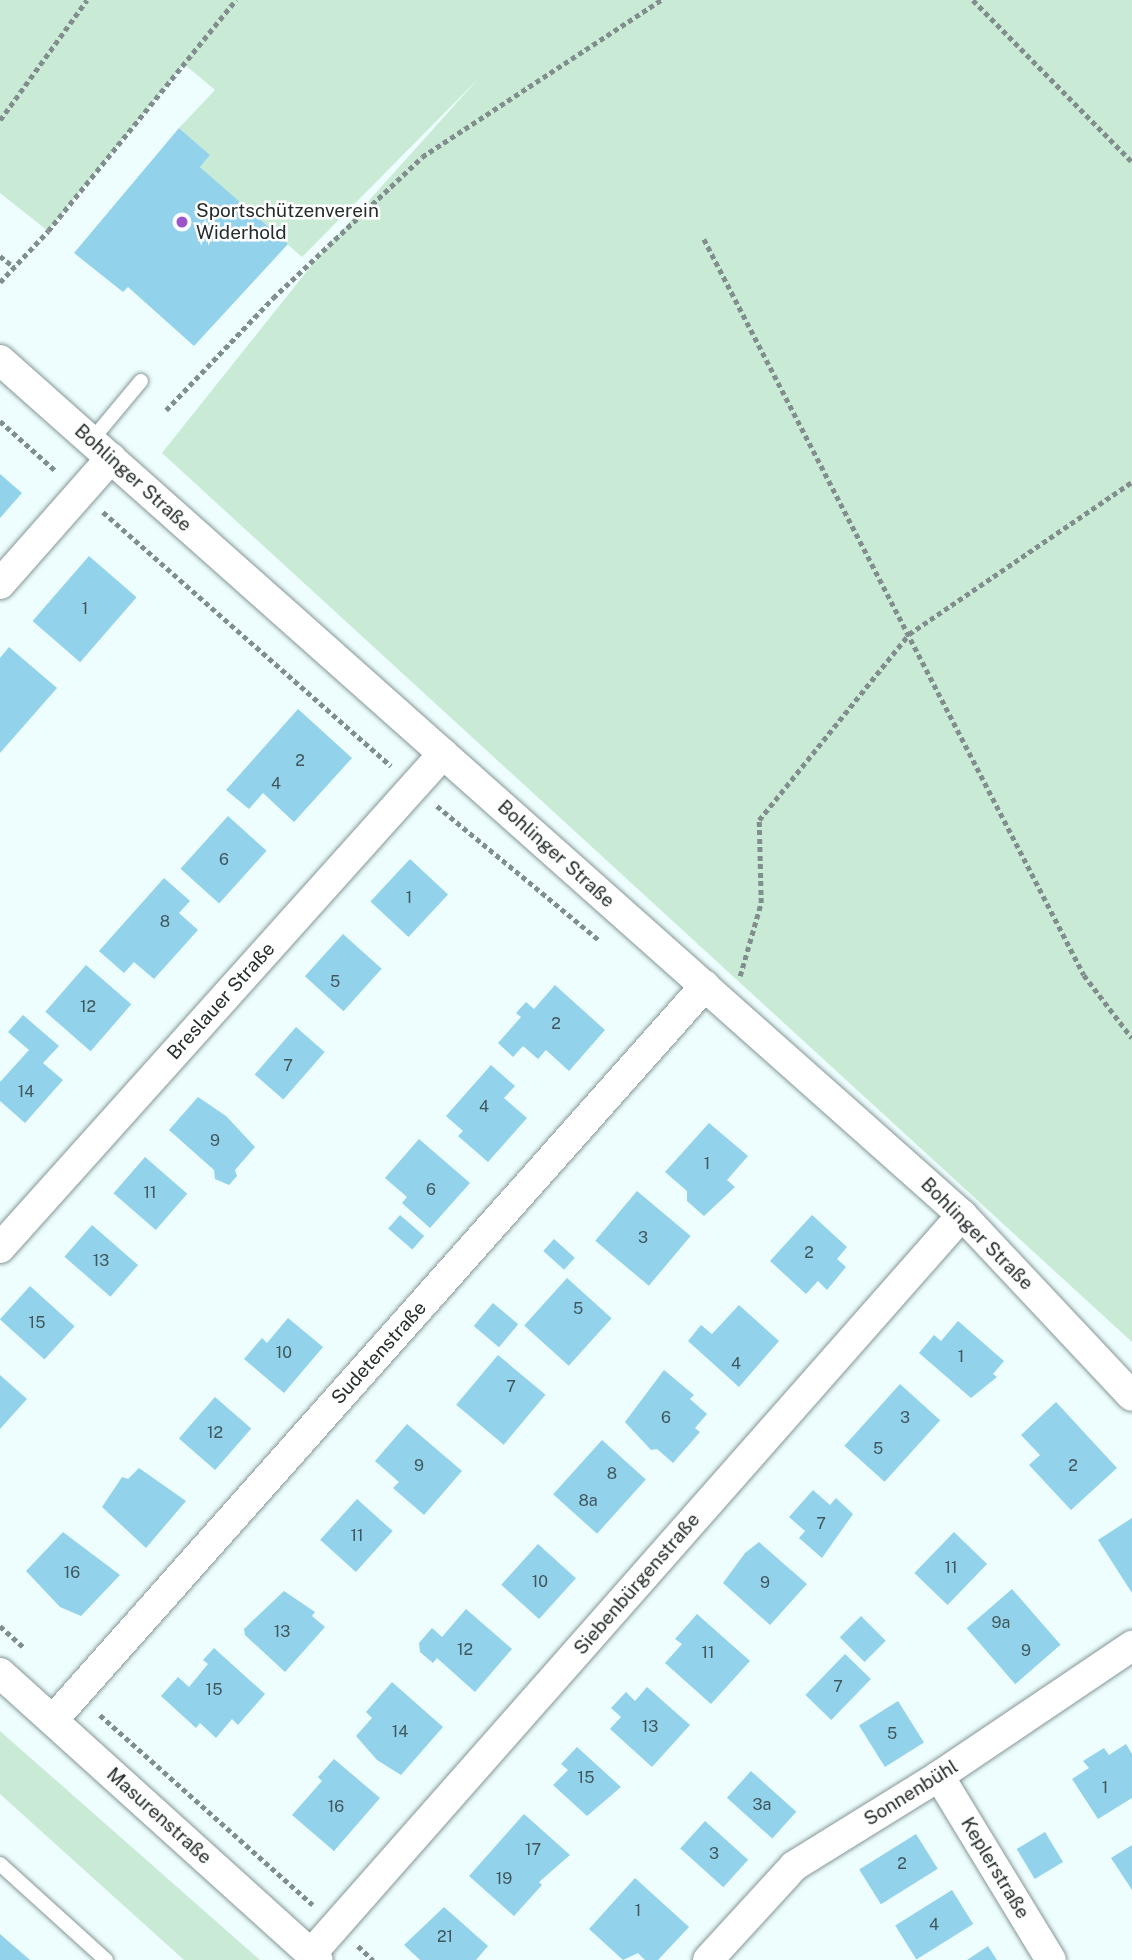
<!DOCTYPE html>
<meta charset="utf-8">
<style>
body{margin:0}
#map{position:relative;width:1132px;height:1960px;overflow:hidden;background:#eefefe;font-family:"Public Sans",sans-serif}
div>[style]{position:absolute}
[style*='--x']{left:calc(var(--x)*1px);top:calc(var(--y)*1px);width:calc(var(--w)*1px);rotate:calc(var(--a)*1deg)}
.green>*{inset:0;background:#c9ead5}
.building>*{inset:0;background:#92d3eb;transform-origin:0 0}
.path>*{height:4.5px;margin-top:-2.25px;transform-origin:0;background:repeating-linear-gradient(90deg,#828d8d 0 5px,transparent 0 8.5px)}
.roads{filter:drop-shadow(0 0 2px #859697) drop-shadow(0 0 2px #859697)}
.service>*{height:14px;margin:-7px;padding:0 7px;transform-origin:7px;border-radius:7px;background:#fff}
.minor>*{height:30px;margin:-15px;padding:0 15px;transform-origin:15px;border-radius:15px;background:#fff}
.dots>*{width:19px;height:19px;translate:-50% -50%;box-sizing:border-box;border:4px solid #fff;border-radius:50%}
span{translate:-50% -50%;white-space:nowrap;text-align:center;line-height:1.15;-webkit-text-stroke:5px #fff;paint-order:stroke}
.number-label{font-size:16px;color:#40565c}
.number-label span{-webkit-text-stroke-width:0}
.poi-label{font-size:19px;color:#252c2c}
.left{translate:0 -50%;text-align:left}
.street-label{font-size:19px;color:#252c2c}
</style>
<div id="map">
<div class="green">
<i style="clip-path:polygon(0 0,1132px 0,1132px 1342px,162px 453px,319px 256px,479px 78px,302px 257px,200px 167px,210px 155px,179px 128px,215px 90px,184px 64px,48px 231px,0 193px)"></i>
<i style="clip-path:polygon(0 1731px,260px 1960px,184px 1960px,0 1794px)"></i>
</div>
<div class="building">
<i style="clip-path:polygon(179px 128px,210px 155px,200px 167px,288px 244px,194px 346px,128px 287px,123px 292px,74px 253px)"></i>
<i style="clip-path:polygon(0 474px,22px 493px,0 518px)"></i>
<i style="left:89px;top:556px;width:63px;height:86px;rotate:41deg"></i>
<i style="clip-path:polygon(9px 647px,57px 688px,0 753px,0 658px)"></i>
<i style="clip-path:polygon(298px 709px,352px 758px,294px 822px,263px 793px,249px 809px,226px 790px)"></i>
<i style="left:228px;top:816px;width:52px;height:71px;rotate:42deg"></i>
<i style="left:410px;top:859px;width:52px;height:58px;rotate:43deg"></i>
<i style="clip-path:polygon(164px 878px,190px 901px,179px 913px,198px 930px,154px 979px,134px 962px,124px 973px,99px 951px)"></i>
<i style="left:343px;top:934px;width:52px;height:57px;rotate:42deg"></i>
<i style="left:86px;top:965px;width:60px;height:62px;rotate:41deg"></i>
<i style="clip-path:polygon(555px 985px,605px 1030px,569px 1071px,546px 1050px,538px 1059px,523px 1046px,513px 1057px,498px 1043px,521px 1017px,516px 1013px,526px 1002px,534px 1009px)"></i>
<i style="clip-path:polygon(23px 1015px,59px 1046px,43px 1063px,63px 1080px,25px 1123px,0 1101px,0 1082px,29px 1050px,8px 1032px)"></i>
<i style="left:296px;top:1027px;width:38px;height:63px;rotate:41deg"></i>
<i style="clip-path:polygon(491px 1065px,515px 1086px,504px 1098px,527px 1118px,488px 1162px,458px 1136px,463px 1131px,446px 1116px)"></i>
<i style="clip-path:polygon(198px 1097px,226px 1116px,255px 1147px,235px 1170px,237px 1176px,229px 1185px,215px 1179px,214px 1170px,169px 1130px)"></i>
<i style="clip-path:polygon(709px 1123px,748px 1156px,727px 1180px,735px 1187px,704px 1216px,687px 1201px,687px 1191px,665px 1172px)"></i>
<i style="clip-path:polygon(419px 1139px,470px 1183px,430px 1228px,402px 1203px,407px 1197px,385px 1178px)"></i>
<i style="left:145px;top:1157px;width:56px;height:48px;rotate:41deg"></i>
<i style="left:637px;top:1191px;width:70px;height:65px;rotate:40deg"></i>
<i style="left:400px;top:1215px;width:32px;height:18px;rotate:41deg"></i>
<i style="clip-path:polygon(812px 1215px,847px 1247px,837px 1259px,846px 1267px,827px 1290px,818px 1281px,806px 1294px,770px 1261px)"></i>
<i style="left:92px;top:1225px;width:61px;height:42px;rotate:41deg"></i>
<i style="left:554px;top:1239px;width:28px;height:16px;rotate:42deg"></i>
<i style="left:567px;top:1278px;width:60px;height:64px;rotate:42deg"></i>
<i style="left:30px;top:1286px;width:60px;height:45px;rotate:42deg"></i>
<i style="left:493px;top:1303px;width:33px;height:30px;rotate:40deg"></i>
<i style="clip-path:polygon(739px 1305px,779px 1341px,739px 1387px,688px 1341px,701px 1325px,712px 1334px)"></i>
<i style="clip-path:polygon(288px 1318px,323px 1347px,284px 1393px,244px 1359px,262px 1338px,267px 1343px)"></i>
<i style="clip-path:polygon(958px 1321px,1004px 1361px,993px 1374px,997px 1377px,971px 1398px,919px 1353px,934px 1335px,941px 1341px)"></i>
<i style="left:498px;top:1355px;width:62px;height:65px;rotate:40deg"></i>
<i style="clip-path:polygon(664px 1370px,694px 1395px,690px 1399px,707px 1414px,695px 1428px,700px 1432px,673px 1463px,657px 1449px,651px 1450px,625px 1422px)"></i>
<i style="clip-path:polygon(0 1375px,27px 1399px,0 1429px)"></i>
<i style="left:900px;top:1384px;width:54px;height:83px;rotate:42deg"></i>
<i style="left:215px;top:1397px;width:48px;height:55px;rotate:41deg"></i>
<i style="clip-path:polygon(1056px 1402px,1117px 1468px,1071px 1510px,1029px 1465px,1040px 1455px,1021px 1435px)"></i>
<i style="clip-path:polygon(407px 1424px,462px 1471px,424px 1515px,393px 1488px,399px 1482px,375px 1461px)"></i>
<i style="left:602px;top:1440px;width:59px;height:73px;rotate:42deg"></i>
<i style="clip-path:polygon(139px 1468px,186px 1501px,146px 1548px,102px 1507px,122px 1477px,128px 1479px)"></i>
<i style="clip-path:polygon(813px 1490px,830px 1505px,836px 1498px,853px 1514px,822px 1558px,799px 1538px,805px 1531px,789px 1517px)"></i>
<i style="left:357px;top:1499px;width:48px;height:55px;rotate:42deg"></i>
<i style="clip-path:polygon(1132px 1518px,1132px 1593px,1098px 1540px)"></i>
<i style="clip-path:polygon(63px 1532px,120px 1575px,81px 1616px,60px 1607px,26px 1571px)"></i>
<i style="left:954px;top:1532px;width:46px;height:57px;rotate:44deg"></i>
<i style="clip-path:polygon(759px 1542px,807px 1584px,770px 1625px,723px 1583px,745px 1553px)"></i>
<i style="left:538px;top:1544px;width:51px;height:55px;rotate:42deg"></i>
<i style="left:1012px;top:1589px;width:74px;height:60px;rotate:49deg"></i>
<i style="clip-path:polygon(284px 1591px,315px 1612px,312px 1616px,325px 1627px,285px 1672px,245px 1635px,244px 1629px)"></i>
<i style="clip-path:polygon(466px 1609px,512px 1649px,475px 1692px,437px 1658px,433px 1663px,420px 1652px,419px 1643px,432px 1628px,442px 1637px)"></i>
<i style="clip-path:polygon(697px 1614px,750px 1661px,711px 1704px,665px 1663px,682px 1644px,675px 1639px)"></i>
<i style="left:861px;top:1616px;width:35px;height:30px;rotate:45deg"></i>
<i style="clip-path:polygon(214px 1648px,265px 1694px,238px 1725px,232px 1719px,216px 1738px,200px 1723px,196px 1728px,161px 1696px,178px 1677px,189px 1687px,208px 1664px,203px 1660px)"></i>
<i style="left:845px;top:1654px;width:36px;height:57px;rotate:44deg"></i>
<i style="clip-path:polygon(392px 1682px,443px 1727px,401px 1775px,377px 1760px,356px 1736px,372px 1718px,366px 1712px)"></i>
<i style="clip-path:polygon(647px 1687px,690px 1725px,652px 1767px,610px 1729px,621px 1717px,611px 1708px,626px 1692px,635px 1701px)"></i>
<i style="left:898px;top:1701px;width:49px;height:46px;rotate:58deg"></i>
<i style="clip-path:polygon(1126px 1744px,1132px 1754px,1132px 1798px,1098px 1819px,1072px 1779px,1089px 1768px,1083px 1761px,1104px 1748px,1109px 1755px)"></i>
<i style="clip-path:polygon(577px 1747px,621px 1787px,587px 1816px,553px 1785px,568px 1770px,561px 1764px)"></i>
<i style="clip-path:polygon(334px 1759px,380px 1798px,334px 1851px,292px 1815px,322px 1781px,318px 1777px)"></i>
<i style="left:751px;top:1771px;width:61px;height:36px;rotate:42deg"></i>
<i style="clip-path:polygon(524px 1814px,570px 1855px,539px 1882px,542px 1885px,514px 1916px,469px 1876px)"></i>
<i style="left:705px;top:1821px;width:58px;height:37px;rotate:42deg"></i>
<i style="left:1045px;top:1832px;width:35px;height:33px;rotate:59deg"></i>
<i style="left:916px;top:1834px;width:41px;height:67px;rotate:58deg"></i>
<i style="clip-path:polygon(1132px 1845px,1132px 1890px,1111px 1858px)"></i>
<i style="clip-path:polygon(635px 1878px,689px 1927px,658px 1960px,645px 1960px,638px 1953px,623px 1960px,589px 1929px)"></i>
<i style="left:952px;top:1890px;width:40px;height:67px;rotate:58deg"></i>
<i style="clip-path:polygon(444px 1907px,488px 1946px,476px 1960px,420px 1960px,404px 1945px)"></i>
<i style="clip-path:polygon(0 1934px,30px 1960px,0 1960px)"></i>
<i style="clip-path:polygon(988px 1946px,997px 1960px,967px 1960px)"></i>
</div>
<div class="path">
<i style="--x:973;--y:0;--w:227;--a:45.5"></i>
<i style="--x:0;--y:120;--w:148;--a:-54.1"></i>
<i style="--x:704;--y:239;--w:828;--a:62.69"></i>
<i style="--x:1084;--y:975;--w:79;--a:52.7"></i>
<i style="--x:0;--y:256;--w:18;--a:38"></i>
<i style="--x:0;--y:282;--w:70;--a:-46.7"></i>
<i style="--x:48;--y:231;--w:298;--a:-50.9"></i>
<i style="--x:166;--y:410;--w:155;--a:-46.3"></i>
<i style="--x:273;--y:298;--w:205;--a:-43.4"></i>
<i style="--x:422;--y:157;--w:286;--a:-33.3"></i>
<i style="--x:0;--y:421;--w:76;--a:41.8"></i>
<i style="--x:103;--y:512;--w:384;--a:41.4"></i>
<i style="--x:437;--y:806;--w:212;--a:39.6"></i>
<i style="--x:740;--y:976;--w:76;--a:-74"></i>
<i style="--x:761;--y:903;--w:83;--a:-91.4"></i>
<i style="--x:759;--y:820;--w:239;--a:-51.1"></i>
<i style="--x:909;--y:634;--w:270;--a:-34.3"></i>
<i style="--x:0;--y:1626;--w:31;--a:42"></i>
<i style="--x:100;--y:1715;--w:285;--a:41.7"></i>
<i style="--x:358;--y:1946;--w:21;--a:43"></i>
</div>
<div class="roads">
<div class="service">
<i style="--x:91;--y:441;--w:78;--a:-50.2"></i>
<i style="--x:0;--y:1864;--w:143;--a:42.2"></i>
</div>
<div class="minor">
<i style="--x:0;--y:360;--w:1287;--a:41.63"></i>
<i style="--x:962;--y:1215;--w:248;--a:46.8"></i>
<i style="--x:0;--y:584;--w:168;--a:-48.6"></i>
<i style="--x:0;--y:1248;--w:664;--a:-48.12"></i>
<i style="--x:0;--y:1673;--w:428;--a:42.1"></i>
<i style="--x:53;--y:1720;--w:982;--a:-48.39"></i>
<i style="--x:939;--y:1776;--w:215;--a:58.7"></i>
<i style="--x:311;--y:1954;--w:985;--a:-48.62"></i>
<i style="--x:708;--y:1960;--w:127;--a:-47.5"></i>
<i style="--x:794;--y:1866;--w:171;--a:-31.8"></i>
<i style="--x:939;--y:1776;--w:233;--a:-34"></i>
</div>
</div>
<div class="dots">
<i style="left:182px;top:222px;background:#9b55c9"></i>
</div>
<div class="number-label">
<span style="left:85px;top:609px">1</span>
<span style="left:300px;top:761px">2</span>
<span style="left:276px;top:784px">4</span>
<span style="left:224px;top:860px">6</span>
<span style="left:409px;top:898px">1</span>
<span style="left:165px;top:922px">8</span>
<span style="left:335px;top:982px">5</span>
<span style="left:88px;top:1007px">12</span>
<span style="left:556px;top:1024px">2</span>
<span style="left:288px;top:1066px">7</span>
<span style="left:26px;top:1092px">14</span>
<span style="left:484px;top:1107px">4</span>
<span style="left:215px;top:1141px">9</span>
<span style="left:707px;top:1164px">1</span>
<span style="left:431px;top:1190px">6</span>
<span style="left:150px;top:1193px">11</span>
<span style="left:643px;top:1238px">3</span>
<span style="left:809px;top:1253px">2</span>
<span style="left:101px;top:1261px">13</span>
<span style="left:578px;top:1309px">5</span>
<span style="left:37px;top:1323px">15</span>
<span style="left:284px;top:1353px">10</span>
<span style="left:961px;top:1357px">1</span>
<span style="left:736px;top:1364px">4</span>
<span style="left:511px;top:1387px">7</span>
<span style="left:666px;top:1418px">6</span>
<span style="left:905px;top:1418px">3</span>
<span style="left:215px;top:1433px">12</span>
<span style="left:878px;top:1449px">5</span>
<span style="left:419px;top:1466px">9</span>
<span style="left:1073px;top:1466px">2</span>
<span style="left:612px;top:1474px">8</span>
<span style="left:588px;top:1501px">8a</span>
<span style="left:821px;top:1524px">7</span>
<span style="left:357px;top:1536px">11</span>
<span style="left:951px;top:1568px">11</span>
<span style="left:72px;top:1573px">16</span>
<span style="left:540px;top:1582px">10</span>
<span style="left:765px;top:1583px">9</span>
<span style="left:1001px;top:1623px">9a</span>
<span style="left:282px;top:1632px">13</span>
<span style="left:465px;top:1650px">12</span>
<span style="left:1026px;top:1651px">9</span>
<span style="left:708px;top:1653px">11</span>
<span style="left:838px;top:1687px">7</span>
<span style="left:214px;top:1690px">15</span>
<span style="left:650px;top:1727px">13</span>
<span style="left:400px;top:1732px">14</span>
<span style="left:892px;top:1734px">5</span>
<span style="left:586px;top:1778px">15</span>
<span style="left:1105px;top:1788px">1</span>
<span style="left:762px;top:1805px">3a</span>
<span style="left:336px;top:1807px">16</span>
<span style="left:533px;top:1850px">17</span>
<span style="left:714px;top:1854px">3</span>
<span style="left:902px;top:1864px">2</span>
<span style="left:504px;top:1879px">19</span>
<span style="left:638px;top:1911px">1</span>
<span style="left:934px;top:1925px">4</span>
<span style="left:445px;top:1937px">21</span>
</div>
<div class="poi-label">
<span class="left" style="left:196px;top:222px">Sportschützenverein<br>Widerhold</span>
</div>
<div class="street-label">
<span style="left:133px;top:478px;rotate:42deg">Bohlinger Straße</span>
<span style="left:556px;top:854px;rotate:42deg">Bohlinger Straße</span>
<span style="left:221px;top:1001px;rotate:-48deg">Breslauer Straße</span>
<span style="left:977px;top:1234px;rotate:45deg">Bohlinger Straße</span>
<span style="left:379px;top:1353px;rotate:-48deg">Sudetenstraße</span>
<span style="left:637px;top:1584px;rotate:-49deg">Siebenbürgenstraße</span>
<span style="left:911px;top:1793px;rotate:-32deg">Sonnenbühl</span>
<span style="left:159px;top:1816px;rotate:42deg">Masurenstraße</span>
<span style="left:995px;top:1868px;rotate:59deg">Keplerstraße</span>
</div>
</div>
